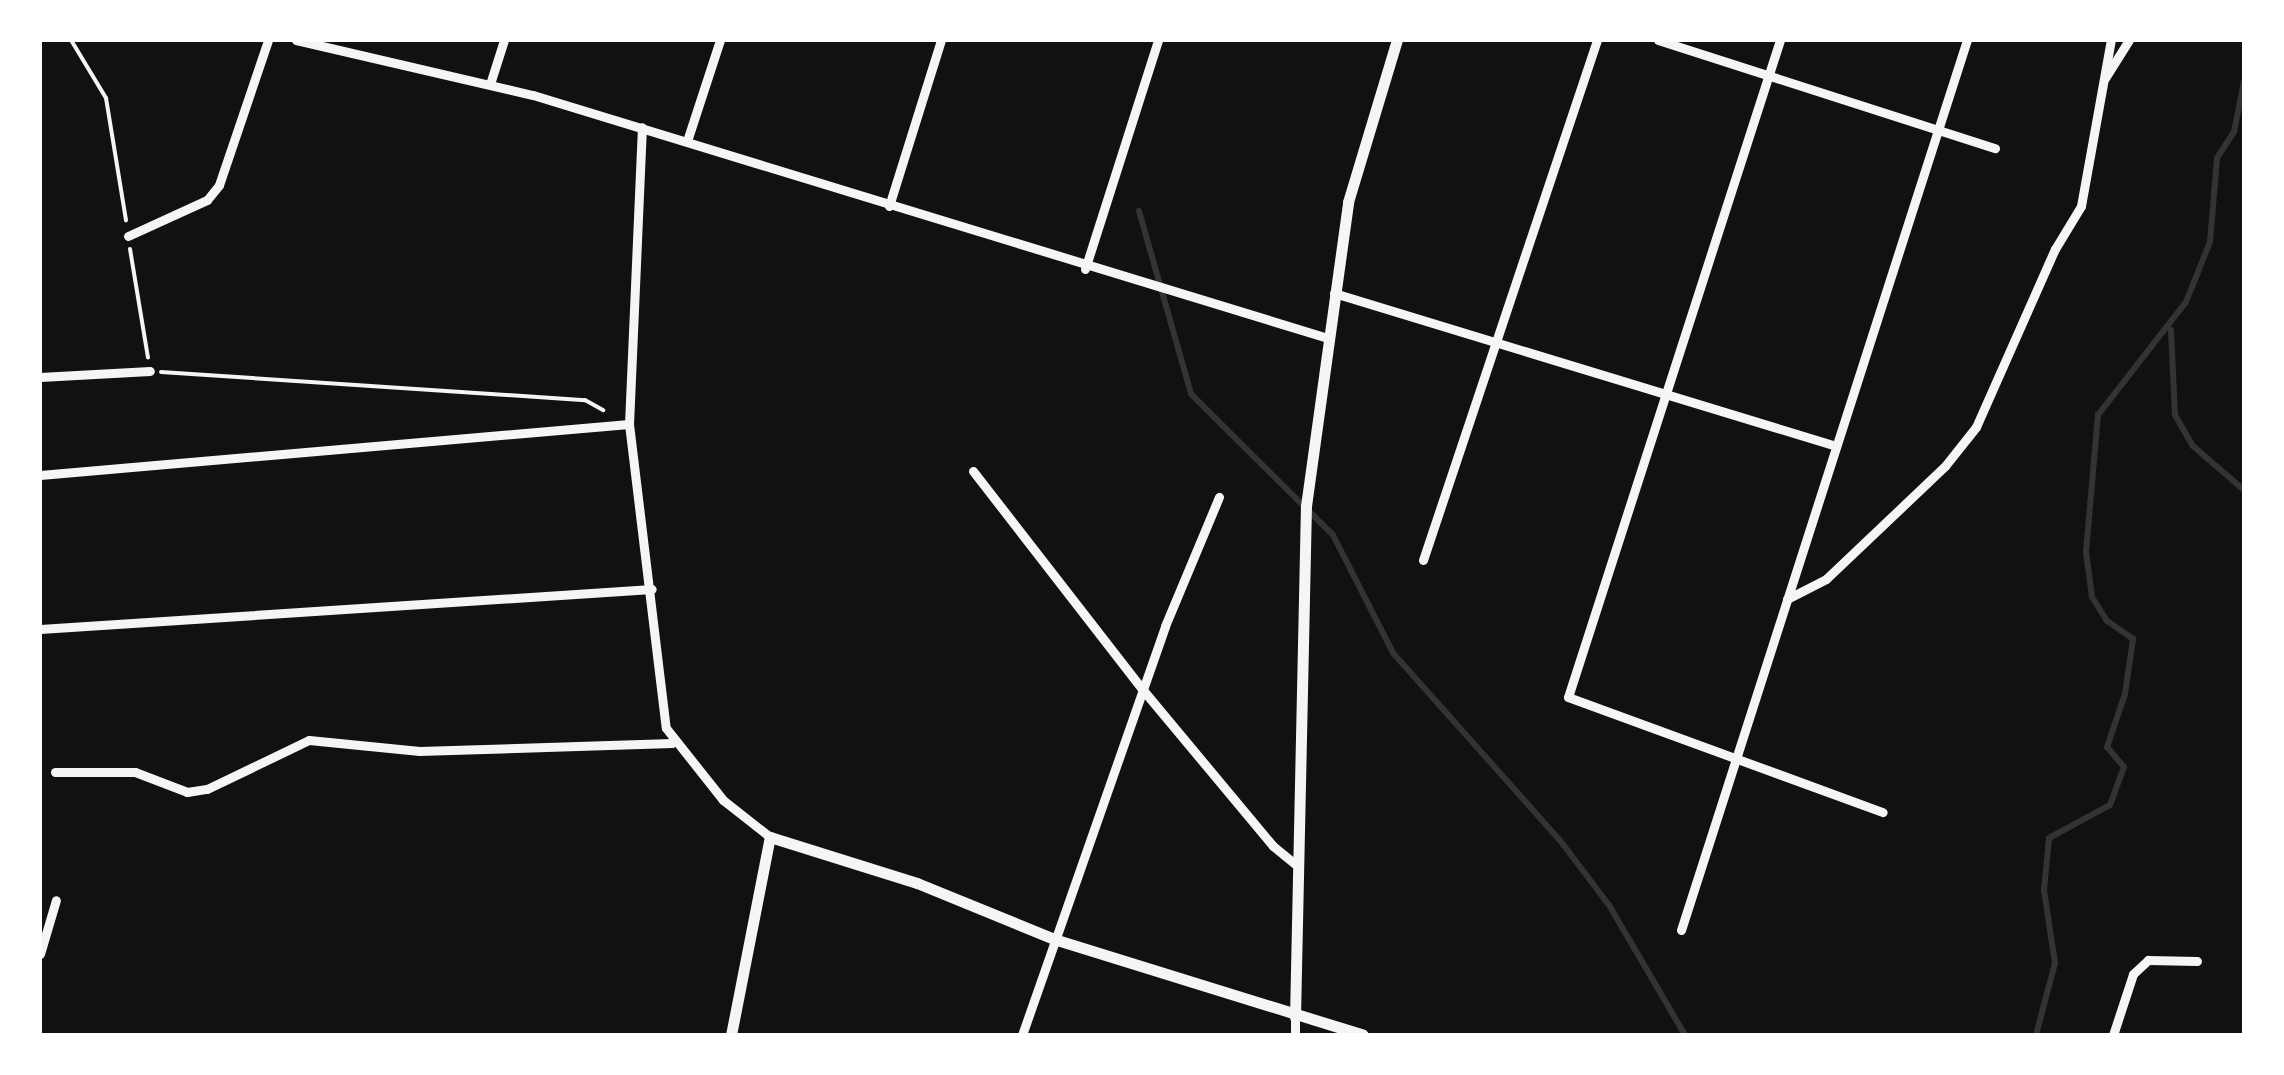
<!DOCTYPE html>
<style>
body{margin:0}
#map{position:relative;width:2284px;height:1075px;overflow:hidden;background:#111;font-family:Manrope,sans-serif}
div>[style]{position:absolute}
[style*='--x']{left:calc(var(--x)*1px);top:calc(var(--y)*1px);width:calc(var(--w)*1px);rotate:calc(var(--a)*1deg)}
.stream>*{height:6px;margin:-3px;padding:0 3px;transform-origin:3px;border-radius:3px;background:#333}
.path>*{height:4px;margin:-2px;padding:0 2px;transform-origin:2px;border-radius:2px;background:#f5f5f5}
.minor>*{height:9px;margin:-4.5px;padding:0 4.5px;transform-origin:4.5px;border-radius:4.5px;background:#f5f5f5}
.tertiary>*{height:11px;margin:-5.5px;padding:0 5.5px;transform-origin:5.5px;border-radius:5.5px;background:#f5f5f5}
span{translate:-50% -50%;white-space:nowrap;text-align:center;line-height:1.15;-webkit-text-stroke:8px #fff;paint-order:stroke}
.frame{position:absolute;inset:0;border:42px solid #fff;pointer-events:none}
</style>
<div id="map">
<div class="stream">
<i style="--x:1139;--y:211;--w:190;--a:74.1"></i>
<i style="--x:1191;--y:394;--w:200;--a:44.8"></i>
<i style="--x:1333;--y:535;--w:132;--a:63"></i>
<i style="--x:1393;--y:653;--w:249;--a:48.3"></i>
<i style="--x:1559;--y:839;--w:83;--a:52.9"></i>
<i style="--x:1609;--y:905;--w:151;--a:59.7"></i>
<i style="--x:2171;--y:330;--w:85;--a:87.3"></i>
<i style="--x:2175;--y:415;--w:36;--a:60"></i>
<i style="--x:2193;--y:446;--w:67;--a:40.8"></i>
<i style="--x:2036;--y:1035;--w:74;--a:-75.2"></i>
<i style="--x:2055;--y:963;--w:74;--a:-98.6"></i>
<i style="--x:2044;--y:890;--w:52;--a:-84.5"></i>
<i style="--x:2049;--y:838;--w:69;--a:-28.4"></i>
<i style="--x:2110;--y:805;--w:40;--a:-69.8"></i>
<i style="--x:2124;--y:767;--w:26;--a:-130"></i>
<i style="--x:2107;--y:747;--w:56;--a:-71.2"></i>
<i style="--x:2125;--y:694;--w:56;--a:-81.7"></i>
<i style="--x:2133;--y:639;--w:32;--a:-145"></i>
<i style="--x:2107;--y:621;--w:28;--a:-122"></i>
<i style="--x:2092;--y:597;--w:45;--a:-97.6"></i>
<i style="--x:2086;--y:552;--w:138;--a:-85"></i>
<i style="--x:2098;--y:415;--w:143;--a:-52.1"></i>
<i style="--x:2186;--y:302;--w:65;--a:-68.2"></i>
<i style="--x:2210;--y:242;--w:84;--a:-85.2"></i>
<i style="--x:2217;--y:158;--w:31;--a:-57"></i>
<i style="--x:2234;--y:132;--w:52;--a:-78.9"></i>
</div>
<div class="path">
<i style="--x:71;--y:40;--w:68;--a:58.9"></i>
<i style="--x:106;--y:98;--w:124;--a:80.7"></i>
<i style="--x:130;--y:249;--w:110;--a:80.6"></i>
<i style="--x:161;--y:372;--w:425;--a:3.8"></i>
<i style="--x:585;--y:400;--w:21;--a:29"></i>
</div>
<div class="minor">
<i style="--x:296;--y:40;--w:243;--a:13.1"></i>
<i style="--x:533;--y:95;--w:831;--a:17"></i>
<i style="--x:1658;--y:40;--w:354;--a:17.8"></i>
<i style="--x:1780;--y:40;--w:690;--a:107.88"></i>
<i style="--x:1568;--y:697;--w:335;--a:20.1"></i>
<i style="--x:2105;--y:78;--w:45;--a:-57.7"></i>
<i style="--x:490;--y:84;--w:46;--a:-72.3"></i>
<i style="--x:687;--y:141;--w:106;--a:-71.9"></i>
<i style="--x:889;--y:206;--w:174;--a:-72.6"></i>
<i style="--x:128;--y:236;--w:87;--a:-24.5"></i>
<i style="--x:207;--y:200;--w:19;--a:-51"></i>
<i style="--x:219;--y:185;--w:153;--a:-71.3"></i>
<i style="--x:1085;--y:269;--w:240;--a:-72.3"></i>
<i style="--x:1334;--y:293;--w:525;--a:16.95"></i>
<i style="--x:40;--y:377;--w:110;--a:-3.1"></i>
<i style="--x:629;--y:424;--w:306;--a:83.1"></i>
<i style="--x:666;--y:728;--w:92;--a:51.6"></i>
<i style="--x:723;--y:800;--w:60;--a:38.2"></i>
<i style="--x:973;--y:471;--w:277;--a:52.2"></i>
<i style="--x:1143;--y:690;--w:203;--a:50.2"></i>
<i style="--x:1273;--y:846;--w:32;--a:39"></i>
<i style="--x:40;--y:475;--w:591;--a:-4.95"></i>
<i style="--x:629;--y:424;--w:297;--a:-87.5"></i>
<i style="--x:1423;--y:560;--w:548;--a:-71.5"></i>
<i style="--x:1787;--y:599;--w:44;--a:-27.1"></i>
<i style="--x:1826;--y:579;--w:164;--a:-43.5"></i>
<i style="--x:1945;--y:466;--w:50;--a:-51.5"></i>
<i style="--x:1976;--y:427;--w:195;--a:-66.1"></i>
<i style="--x:2055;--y:249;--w:50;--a:-58.8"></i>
<i style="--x:2081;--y:206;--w:169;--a:-79.8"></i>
<i style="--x:40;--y:629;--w:613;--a:-3.74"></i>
<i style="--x:55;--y:772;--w:80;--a:0"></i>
<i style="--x:135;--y:772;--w:56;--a:21"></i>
<i style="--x:187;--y:792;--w:20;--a:-9"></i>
<i style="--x:207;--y:789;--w:113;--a:-25.7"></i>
<i style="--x:309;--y:740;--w:111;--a:5.7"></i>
<i style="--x:419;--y:751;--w:253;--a:-1.8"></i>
<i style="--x:1681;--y:930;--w:935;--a:-72.19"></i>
<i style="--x:40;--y:954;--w:56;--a:-73.5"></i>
<i style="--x:1022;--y:1035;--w:433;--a:-70.7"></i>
<i style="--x:1165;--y:626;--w:140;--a:-67.3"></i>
<i style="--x:1295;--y:1035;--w:18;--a:-90"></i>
<i style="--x:2113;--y:1035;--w:64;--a:-71.8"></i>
<i style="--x:2133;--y:974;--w:21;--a:-43"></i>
<i style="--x:2148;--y:960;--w:49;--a:1.2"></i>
</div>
<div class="tertiary">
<i style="--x:1295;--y:1017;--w:511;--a:-88.77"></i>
<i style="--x:1306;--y:506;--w:307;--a:-82.1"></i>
<i style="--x:1348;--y:202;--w:169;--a:-73.2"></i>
<i style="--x:731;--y:1035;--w:202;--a:-78.9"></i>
<i style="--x:770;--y:837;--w:154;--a:17.4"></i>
<i style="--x:917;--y:883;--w:151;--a:22.2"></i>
<i style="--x:1057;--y:940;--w:320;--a:17.2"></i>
</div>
<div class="frame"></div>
</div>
